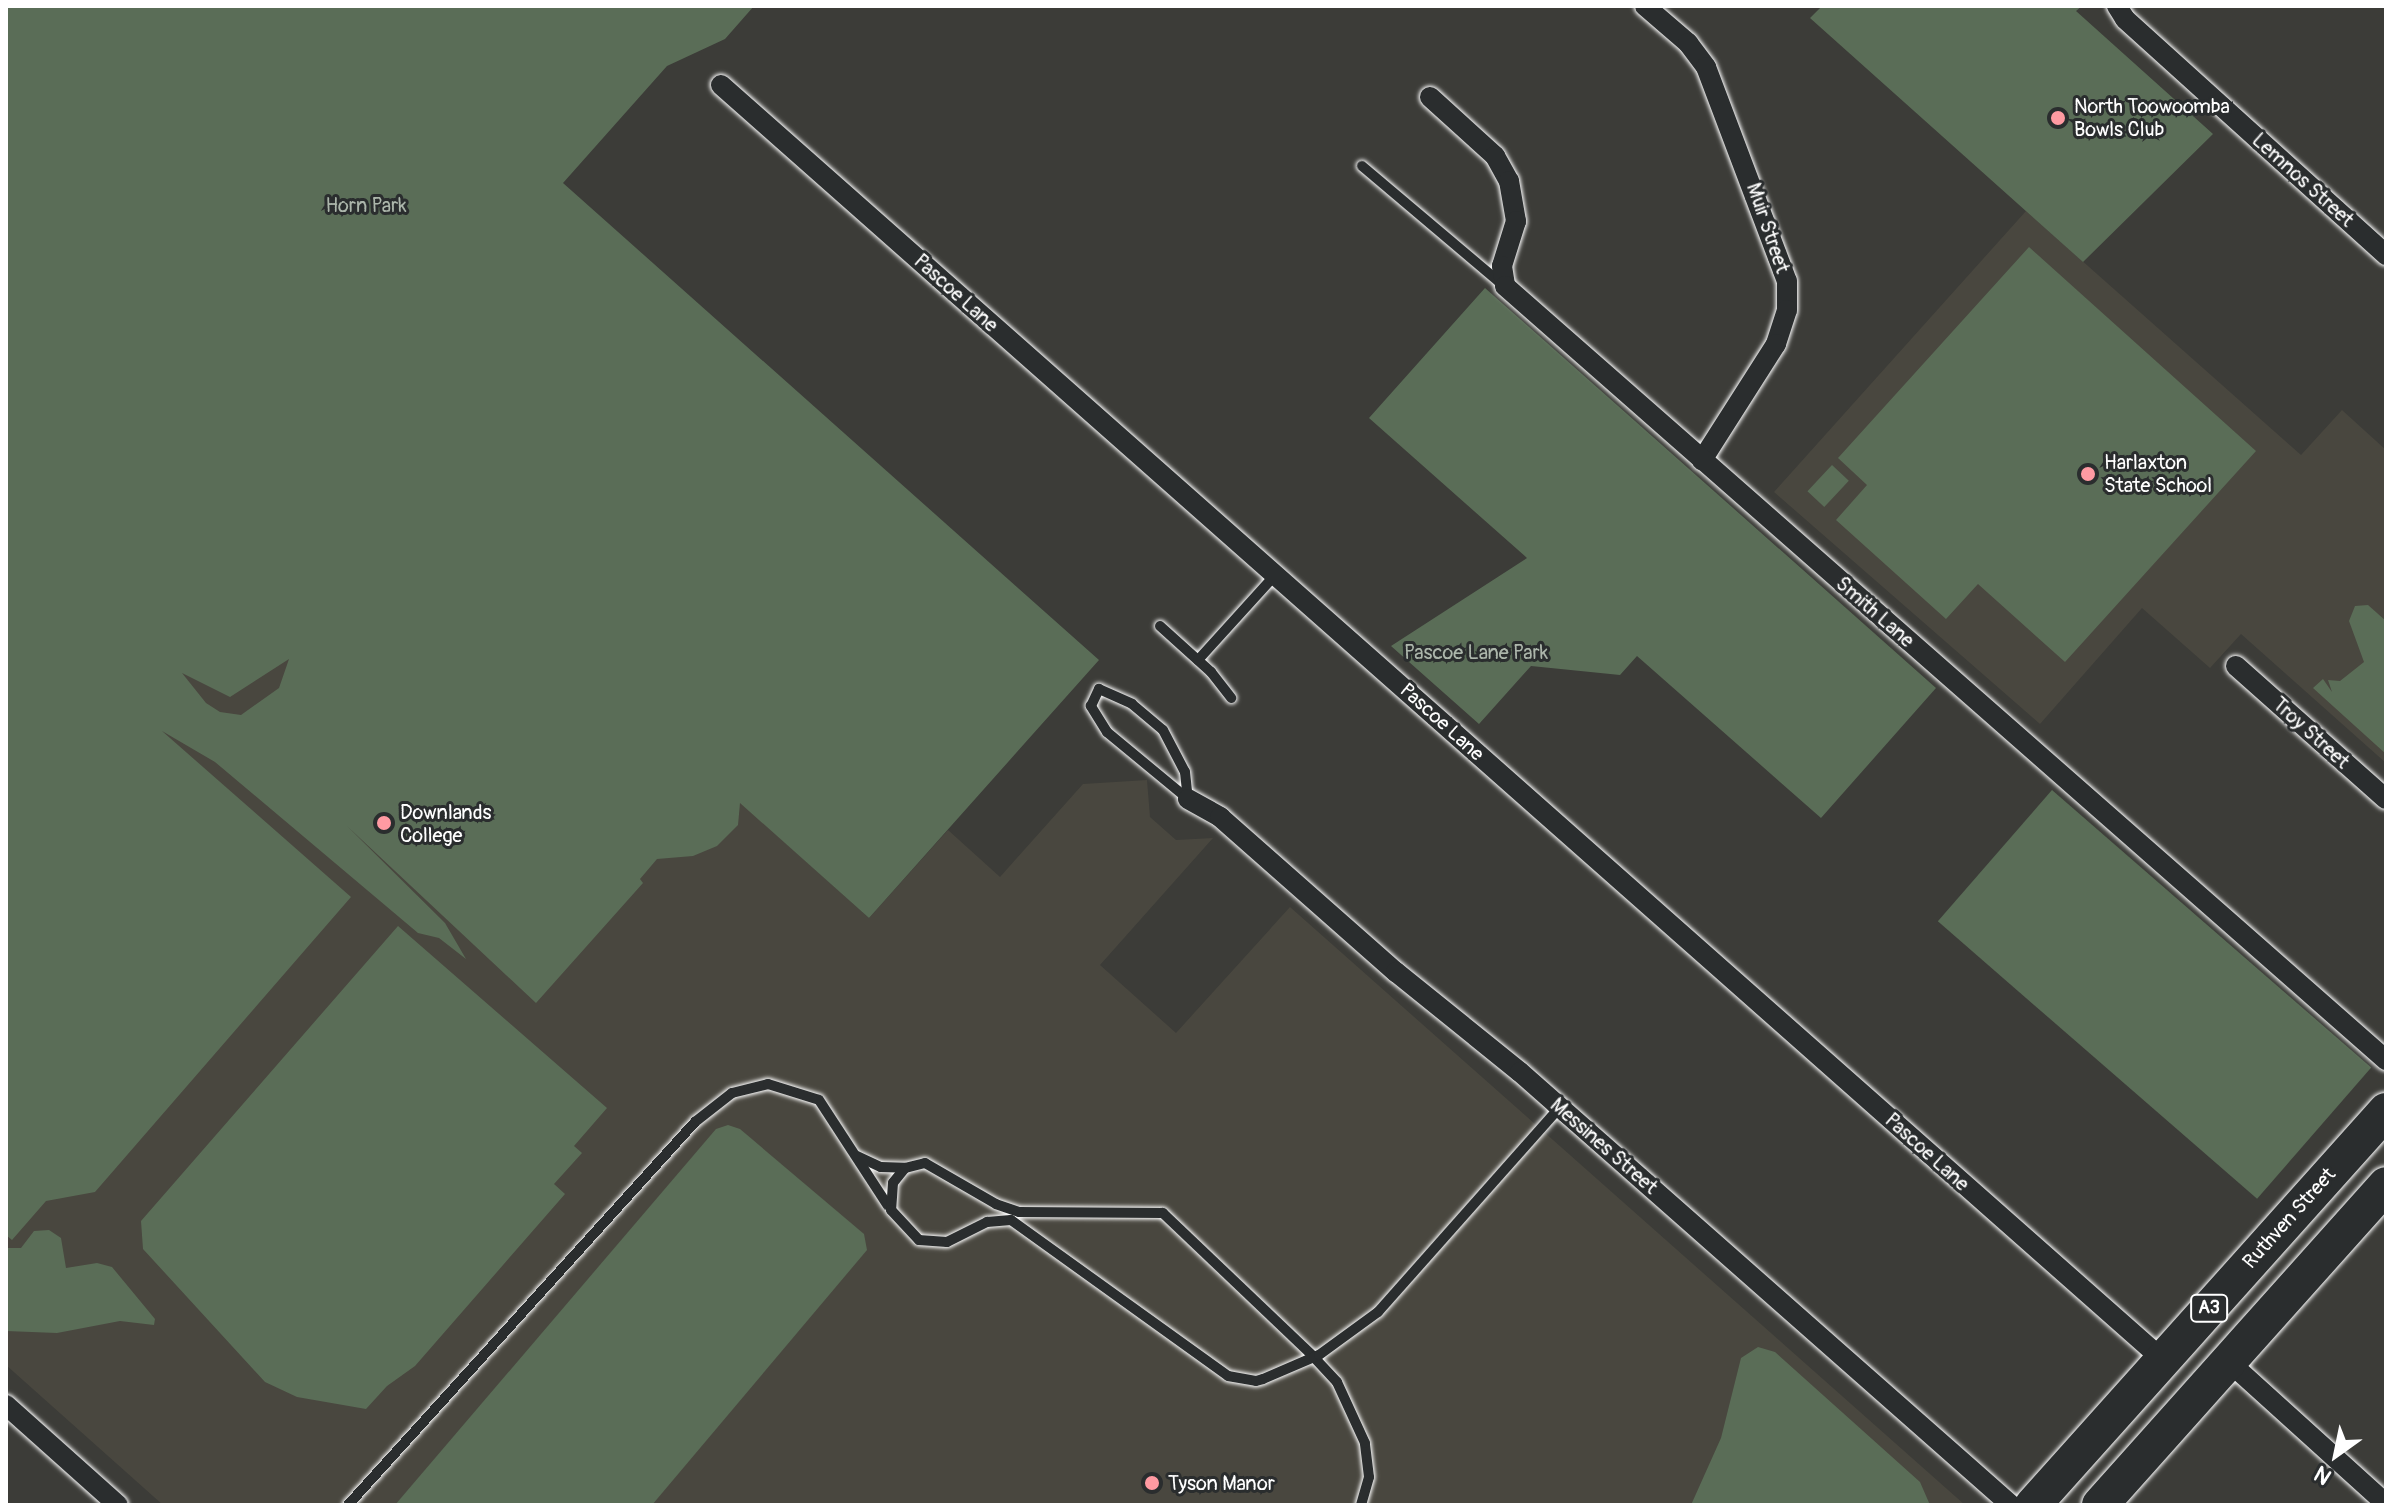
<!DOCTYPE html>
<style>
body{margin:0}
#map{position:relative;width:2392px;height:1511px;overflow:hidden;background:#3c3c38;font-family:Pangolin,sans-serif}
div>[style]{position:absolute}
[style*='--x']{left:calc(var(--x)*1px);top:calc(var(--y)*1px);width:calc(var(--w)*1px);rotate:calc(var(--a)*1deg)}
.built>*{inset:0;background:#49473f}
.green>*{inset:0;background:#5a6d57;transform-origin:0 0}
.roads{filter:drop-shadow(0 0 2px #fff) drop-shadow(0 0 2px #fff)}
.lane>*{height:10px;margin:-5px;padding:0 5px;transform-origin:5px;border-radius:5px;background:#2a2d2e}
.street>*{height:20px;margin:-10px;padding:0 10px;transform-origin:10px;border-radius:10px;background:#2a2d2e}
.highway>*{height:36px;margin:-18px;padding:0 18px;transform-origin:18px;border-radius:18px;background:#2a2d2e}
.dots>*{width:22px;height:22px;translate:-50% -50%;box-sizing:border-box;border:4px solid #2a2d2e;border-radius:50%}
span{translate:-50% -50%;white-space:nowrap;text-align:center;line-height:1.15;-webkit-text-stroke:6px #2a2d2e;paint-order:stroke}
.shield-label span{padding:2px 6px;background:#2a2d2e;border:2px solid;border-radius:6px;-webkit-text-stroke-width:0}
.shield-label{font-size:18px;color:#fff;font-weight:700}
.poi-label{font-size:20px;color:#fff}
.left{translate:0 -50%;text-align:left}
.street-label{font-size:20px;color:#fff}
.park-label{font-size:20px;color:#acb6ab}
.frame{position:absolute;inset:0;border:8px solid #fff;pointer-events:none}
.north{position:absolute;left:2296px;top:1415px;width:80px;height:80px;-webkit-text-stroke:6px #2a2d2e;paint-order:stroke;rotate:213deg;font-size:22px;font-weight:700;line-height:32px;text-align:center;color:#fff}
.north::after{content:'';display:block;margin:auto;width:28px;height:36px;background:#fff;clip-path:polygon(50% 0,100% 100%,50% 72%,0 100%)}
</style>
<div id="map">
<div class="built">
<i style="clip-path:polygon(6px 141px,869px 918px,948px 830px,1000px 877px,1083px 784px,1147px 780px,1150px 817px,1176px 840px,1213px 838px,1100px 965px,1176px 1033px,1290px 907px,1965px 1505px,163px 1505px,6px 1365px)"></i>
<i style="clip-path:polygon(2026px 211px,2301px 455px,2342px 410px,2386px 450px,2386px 763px,2241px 634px,2210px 668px,2142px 608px,2040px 724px,1774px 492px)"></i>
</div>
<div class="green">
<i style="clip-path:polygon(evenodd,6px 6px,754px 6px,725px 39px,667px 66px,563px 183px,1099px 660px,869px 918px,740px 803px,738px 825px,717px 846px,693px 856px,657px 859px,640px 879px,643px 883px,536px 1003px,347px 826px,445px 923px,466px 959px,439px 938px,418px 933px,215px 762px,162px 731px,351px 897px,95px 1192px,46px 1201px,12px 1240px,6px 1235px,6px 6px,289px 659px,279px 688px,241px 715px,220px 712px,206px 703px,182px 673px,230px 697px,289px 659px)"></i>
<i style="clip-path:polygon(1822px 6px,2082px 6px,2076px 11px,2213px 134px,2083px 262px,1810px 18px)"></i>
<i style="clip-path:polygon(2029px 247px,2256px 451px,2065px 662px,1978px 584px,1946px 619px,1836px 520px,1867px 485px,1838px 458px)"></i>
<i style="clip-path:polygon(1485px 288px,1936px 688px,1821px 818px,1637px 656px,1620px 675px,1531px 666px,1479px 724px,1391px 646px,1527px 558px,1369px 418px)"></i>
<i style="left:1832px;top:465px;width:23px;height:36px;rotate:43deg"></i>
<i style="clip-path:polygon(2368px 605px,2386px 621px,2386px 754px,2313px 688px,2323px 679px,2332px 692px,2328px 680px,2340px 681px,2364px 662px,2349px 621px,2355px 606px)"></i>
<i style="left:2052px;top:790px;width:423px;height:174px;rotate:41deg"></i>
<i style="clip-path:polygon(398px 926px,607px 1108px,574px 1146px,582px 1153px,554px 1184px,565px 1194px,415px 1366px,387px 1386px,366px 1409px,297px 1397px,265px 1382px,143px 1249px,141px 1221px)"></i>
<i style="clip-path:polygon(728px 1125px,740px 1129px,864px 1234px,867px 1250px,652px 1505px,395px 1505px,716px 1129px)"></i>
<i style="clip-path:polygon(34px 1231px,49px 1230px,61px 1238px,66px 1268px,97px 1263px,112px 1267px,155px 1319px,154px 1325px,120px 1321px,57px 1333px,6px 1331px,6px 1248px,21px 1248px)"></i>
<i style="clip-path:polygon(1758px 1347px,1775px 1352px,1920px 1482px,1930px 1505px,1691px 1505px,1721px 1438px,1741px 1358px)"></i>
</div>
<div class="roads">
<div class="lane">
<i style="--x:1362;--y:166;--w:185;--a:40.2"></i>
<i style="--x:1160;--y:626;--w:69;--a:42"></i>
<i style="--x:1211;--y:672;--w:33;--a:52"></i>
<i style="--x:1198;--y:660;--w:115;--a:-47.8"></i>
<i style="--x:1099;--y:689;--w:36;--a:24"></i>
<i style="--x:1132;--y:704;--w:40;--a:40"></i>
<i style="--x:1163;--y:730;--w:47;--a:62.4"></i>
<i style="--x:1185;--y:772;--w:27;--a:84"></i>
<i style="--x:1188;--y:799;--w:105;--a:-140.4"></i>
<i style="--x:1107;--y:732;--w:31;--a:-122"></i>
<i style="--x:1091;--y:706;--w:19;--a:-65"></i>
<i style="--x:857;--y:1156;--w:26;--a:25"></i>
<i style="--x:881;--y:1167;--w:24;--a:2"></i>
<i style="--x:348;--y:1505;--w:517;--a:-47.82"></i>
<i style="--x:695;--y:1122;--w:47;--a:-38.1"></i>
<i style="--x:732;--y:1093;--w:37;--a:-14"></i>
<i style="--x:768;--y:1084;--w:53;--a:17.4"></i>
<i style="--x:819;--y:1100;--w:126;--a:56.9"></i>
<i style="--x:1361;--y:1505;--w:29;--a:-74"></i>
<i style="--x:1369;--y:1477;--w:34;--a:-97"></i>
<i style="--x:1365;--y:1443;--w:67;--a:-114.7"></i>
<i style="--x:1337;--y:1382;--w:34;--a:-133"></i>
<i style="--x:1314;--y:1357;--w:209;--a:-136.4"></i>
<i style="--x:1163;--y:1213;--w:144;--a:-179.6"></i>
<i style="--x:1019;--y:1212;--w:24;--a:-161"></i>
<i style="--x:996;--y:1204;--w:82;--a:-150"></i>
<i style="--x:925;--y:1163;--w:21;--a:166"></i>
<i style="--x:905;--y:1168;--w:19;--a:129"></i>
<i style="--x:893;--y:1183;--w:27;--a:94"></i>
<i style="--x:891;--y:1210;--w:41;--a:47"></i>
<i style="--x:919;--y:1240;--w:28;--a:4"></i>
<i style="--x:947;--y:1242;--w:45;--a:-26.6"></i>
<i style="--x:987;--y:1222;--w:24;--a:-5"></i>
<i style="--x:1011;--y:1220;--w:267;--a:35.7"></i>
<i style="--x:1228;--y:1376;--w:28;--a:10"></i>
<i style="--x:1256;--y:1381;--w:7;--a:-16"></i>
<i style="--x:1263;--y:1379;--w:56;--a:-23.3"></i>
<i style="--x:1314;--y:1357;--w:5;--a:-22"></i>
<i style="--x:1319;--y:1355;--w:73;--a:-36.1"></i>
<i style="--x:1378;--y:1312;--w:274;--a:-48.4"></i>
</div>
<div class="street">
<i style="--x:1645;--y:6;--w:57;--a:40.7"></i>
<i style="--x:1688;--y:43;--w:30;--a:53"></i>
<i style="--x:1706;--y:67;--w:229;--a:69.3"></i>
<i style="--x:1787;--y:281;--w:29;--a:90"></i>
<i style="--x:1787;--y:310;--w:36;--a:108"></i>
<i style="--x:1776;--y:344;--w:138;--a:122.5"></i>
<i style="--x:2117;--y:6;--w:15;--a:58"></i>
<i style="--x:2125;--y:19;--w:352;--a:42.1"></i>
<i style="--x:721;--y:85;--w:1925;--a:41.48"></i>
<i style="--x:1430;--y:97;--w:88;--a:42.2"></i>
<i style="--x:1495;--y:156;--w:29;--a:61"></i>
<i style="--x:1509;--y:181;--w:41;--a:80.1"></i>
<i style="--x:1516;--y:221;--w:47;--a:107.3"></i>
<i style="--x:1502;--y:266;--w:20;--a:81"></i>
<i style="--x:1505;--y:286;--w:1173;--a:41.3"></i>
<i style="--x:2236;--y:666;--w:200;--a:41.6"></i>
<i style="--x:1188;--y:799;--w:37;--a:29"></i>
<i style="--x:1220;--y:817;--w:235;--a:41.4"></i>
<i style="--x:1396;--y:972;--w:159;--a:38.9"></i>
<i style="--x:1520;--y:1072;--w:655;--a:41.41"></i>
<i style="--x:2228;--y:1361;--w:213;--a:42.1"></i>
<i style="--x:6;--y:1405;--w:150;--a:41.8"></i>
</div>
<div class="highway">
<i style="--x:2033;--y:1505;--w:529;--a:-48.14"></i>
<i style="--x:2100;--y:1505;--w:429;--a:-48.2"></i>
</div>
</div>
<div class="dots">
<i style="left:2058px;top:118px;background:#ff9aa2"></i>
<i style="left:2088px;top:474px;background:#ff9aa2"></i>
<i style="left:384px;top:823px;background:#ff9aa2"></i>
<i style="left:1152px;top:1483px;background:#ff9aa2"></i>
</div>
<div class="shield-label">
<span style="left:2209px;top:1308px">A3</span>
</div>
<div class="poi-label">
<span class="left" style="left:2074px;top:118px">North Toowoomba<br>Bowls Club</span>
<span class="left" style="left:2104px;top:474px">Harlaxton<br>State School</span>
<span class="left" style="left:400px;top:824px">Downlands<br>College</span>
<span class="left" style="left:1168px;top:1483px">Tyson Manor</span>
</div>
<div class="street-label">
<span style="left:2303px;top:180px;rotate:42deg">Lemnos Street</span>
<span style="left:1768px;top:228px;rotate:71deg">Muir Street</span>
<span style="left:956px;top:293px;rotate:42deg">Pascoe Lane</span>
<span style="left:1875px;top:612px;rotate:41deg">Smith Lane</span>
<span style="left:1442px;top:722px;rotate:42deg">Pascoe Lane</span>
<span style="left:2311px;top:733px;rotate:42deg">Troy Street</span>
<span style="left:1604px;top:1146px;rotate:41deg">Messines Street</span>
<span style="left:1927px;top:1152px;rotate:42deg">Pascoe Lane</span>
<span style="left:2289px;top:1218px;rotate:-48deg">Ruthven Street</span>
</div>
<div class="park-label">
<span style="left:366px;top:205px">Horn Park</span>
<span style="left:1476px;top:652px">Pascoe Lane Park</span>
</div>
<div class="frame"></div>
<div class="north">N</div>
</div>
